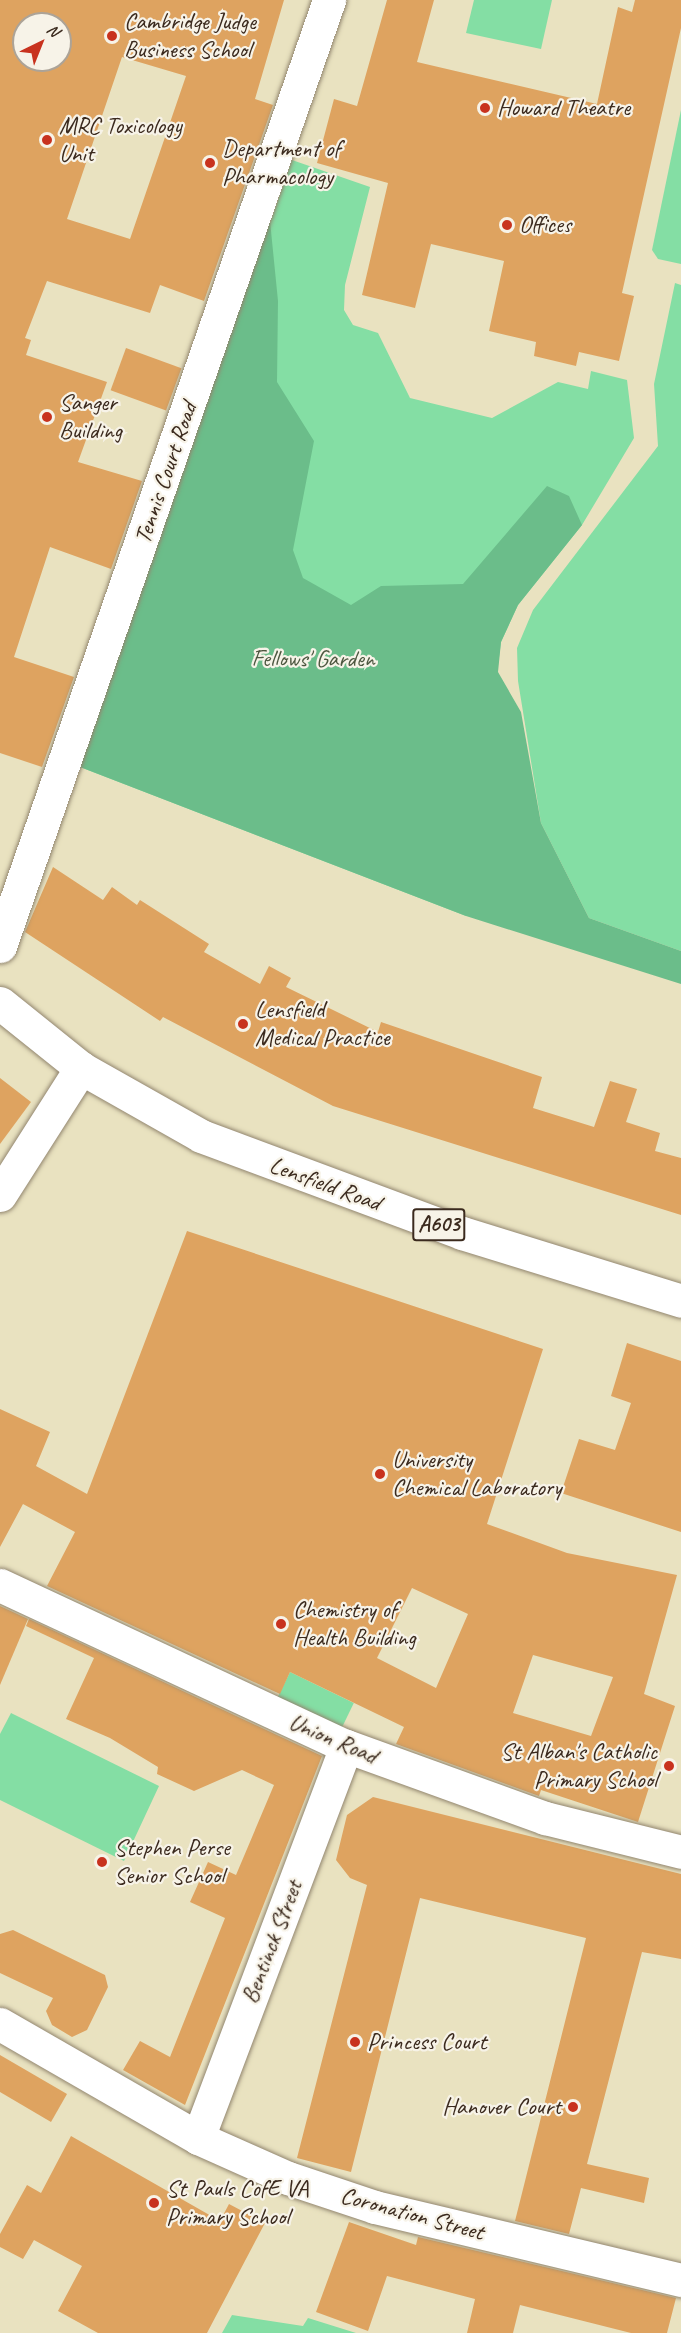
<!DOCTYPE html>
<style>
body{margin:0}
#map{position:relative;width:681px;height:2333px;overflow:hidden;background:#e9e2c0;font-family:Caveat,sans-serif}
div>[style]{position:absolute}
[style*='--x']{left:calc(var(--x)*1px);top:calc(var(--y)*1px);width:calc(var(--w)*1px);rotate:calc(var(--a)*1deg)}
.green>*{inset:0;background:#84dea4;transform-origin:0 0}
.forest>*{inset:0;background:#6bbd8a}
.building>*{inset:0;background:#dea360;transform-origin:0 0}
.roads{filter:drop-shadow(0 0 2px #92866f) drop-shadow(0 0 2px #92866f)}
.minor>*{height:33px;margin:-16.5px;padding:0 16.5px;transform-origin:16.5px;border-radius:16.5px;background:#fff}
.major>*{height:33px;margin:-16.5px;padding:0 16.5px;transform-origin:16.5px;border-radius:16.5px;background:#fff}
.dots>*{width:16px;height:16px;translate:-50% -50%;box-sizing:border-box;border:3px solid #f7f3e8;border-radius:50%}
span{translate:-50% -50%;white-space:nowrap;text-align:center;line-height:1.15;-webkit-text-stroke:4.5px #f7f3e8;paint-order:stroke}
.shield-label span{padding:2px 4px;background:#f7f3e8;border:2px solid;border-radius:4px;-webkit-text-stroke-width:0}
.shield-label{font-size:22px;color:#3b2a1e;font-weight:700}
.poi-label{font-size:24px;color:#3b2a1e}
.left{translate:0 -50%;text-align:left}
.right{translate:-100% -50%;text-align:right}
.street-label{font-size:24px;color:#3b2a1e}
.park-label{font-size:24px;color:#4d5740}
.north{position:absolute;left:12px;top:12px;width:60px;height:60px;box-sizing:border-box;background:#f7f3e8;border:2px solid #aca397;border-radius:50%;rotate:43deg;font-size:16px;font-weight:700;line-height:24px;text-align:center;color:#3b2a1e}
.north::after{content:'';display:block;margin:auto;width:21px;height:27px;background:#c8321e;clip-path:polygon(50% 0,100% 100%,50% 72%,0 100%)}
</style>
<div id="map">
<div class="green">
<i style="clip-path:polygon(474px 0,552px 0,541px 49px,466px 33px)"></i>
<i style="clip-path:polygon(681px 110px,681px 264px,658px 259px,652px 250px)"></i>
<i style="clip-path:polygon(292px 160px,370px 187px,345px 285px,344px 310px,353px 325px,378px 333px,410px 398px,492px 418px,558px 382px,588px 389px,591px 371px,627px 380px,634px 438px,582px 525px,518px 605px,501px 642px,466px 916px,80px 767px)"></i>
<i style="clip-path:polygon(675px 283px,681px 285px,681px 951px,589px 918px,541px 823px,518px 681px,517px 648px,533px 610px,658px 446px,654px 384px)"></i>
<i style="left:290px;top:1672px;width:71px;height:29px;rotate:26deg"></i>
<i style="clip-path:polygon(11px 1713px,159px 1786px,124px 1861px,0 1800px,0 1734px)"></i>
<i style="clip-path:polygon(232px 2315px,303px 2326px,308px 2318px,356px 2333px,222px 2333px)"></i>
</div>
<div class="forest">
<i style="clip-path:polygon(270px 221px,278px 301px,277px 382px,314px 441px,293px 550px,303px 578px,351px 605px,381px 586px,463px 584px,547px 486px,569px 496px,582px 525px,518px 605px,501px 642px,498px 672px,521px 712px,541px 823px,589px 918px,681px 951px,681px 984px,466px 916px,80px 767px)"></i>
</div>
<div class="building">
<i style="clip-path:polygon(evenodd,0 0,284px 0,255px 99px,273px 105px,204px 301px,160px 285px,150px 313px,47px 281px,25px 338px,31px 340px,26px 355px,107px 382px,78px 462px,142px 481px,111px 569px,50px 547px,14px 657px,74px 677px,42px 767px,0 753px,0 0,24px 24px,60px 24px,60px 60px,24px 60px,24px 24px,0 0,122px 57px,186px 76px,130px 239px,67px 219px,122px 57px)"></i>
<i style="clip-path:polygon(387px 0,434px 0,417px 62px,597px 104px,618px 7px,632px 12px,635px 0,681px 0,681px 28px,622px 293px,634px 296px,619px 361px,579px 352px,576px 366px,534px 356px,536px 342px,489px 331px,504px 261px,431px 244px,415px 308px,362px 295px,388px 183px,317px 163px,334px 99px,357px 106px)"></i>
<i style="left:126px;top:348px;width:59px;height:45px;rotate:20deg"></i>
<i style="clip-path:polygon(53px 867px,103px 900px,112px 887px,137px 905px,140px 900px,209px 944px,204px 952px,260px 984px,269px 966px,291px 978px,286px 987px,378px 1032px,381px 1022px,542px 1077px,533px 1108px,594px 1127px,610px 1081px,637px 1089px,626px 1122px,660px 1133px,655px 1151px,681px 1158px,681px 1215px,333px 1106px,163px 1017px,160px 1021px,25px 932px)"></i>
<i style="clip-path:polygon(0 1078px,31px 1102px,0 1144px)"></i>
<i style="clip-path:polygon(evenodd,187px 1231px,543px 1349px,487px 1524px,567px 1553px,677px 1575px,644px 1694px,675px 1706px,638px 1822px,541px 1790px,539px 1796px,396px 1744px,404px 1727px,290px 1672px,280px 1694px,47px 1586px,75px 1532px,23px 1504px,0 1547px,0 1409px,50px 1432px,36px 1466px,87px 1494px,187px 1231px,412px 1588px,468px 1614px,436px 1688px,377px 1658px,412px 1588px,187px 1231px,533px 1655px,613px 1677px,591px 1736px,513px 1713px,533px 1655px)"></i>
<i style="clip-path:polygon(627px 1343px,681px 1361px,681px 1532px,561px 1493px,579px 1439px,615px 1450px,631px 1403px,611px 1396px)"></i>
<i style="clip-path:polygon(0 1606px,28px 1619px,0 1685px)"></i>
<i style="clip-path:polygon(29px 1619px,322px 1756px,185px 2105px,123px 2070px,140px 2041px,170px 2057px,225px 1918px,190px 1902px,208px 1862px,236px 1875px,274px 1785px,242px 1770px,194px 1791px,157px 1774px,158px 1767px,110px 1738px,66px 1719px,94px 1658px,26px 1626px)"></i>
<i style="clip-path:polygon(373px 1797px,681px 1874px,681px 1959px,642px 1952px,587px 2164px,649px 2178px,644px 2203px,581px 2188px,569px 2234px,515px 2221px,586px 1938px,420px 1898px,351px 2172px,297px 2158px,367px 1885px,350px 1878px,336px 1860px,347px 1815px)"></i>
<i style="clip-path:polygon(13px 1930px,105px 1975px,108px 1987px,87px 2030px,72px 2037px,52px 2025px,46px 2011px,53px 1998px,0 1973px,0 1934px)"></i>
<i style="clip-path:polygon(0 2055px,67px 2094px,51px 2122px,0 2092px)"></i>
<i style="clip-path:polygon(71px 2136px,220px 2221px,229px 2204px,265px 2223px,207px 2333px,98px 2333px,58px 2311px,82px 2266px,34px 2240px,23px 2259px,0 2247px,0 2234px,27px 2185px,41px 2193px)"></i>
<i style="clip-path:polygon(349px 2222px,416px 2245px,418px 2237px,676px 2298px,667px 2333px,631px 2333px,520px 2305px,513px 2333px,467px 2333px,475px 2299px,387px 2276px,368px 2331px,316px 2312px)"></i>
</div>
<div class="roads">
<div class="minor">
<i style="--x:0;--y:946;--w:1002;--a:-70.82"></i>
<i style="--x:0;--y:1195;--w:151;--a:-57.5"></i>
<i style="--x:0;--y:1585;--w:382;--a:25"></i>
<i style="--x:346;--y:1746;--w:212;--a:19.9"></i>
<i style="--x:545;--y:1818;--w:140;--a:14"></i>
<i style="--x:0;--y:2024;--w:228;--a:29.9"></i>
<i style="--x:198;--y:2138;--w:98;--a:24"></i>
<i style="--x:288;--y:2178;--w:92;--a:18.4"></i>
<i style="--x:375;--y:2207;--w:315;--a:13.4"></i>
<i style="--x:198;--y:2138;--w:419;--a:-69.3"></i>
</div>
<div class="major">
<i style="--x:0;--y:1003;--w:104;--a:38.7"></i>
<i style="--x:81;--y:1068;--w:138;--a:29.5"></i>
<i style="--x:201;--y:1136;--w:278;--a:20.4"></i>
<i style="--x:462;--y:1233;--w:229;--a:17.2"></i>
</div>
</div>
<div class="dots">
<i style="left:112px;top:36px;background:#c8321e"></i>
<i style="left:485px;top:108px;background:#c8321e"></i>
<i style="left:47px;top:140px;background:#c8321e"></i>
<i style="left:210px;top:163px;background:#c8321e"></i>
<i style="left:507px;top:225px;background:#c8321e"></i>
<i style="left:47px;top:417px;background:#c8321e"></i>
<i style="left:243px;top:1024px;background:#c8321e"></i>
<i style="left:380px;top:1474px;background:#c8321e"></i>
<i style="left:281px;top:1624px;background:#c8321e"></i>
<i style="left:669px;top:1766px;background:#c8321e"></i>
<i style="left:102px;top:1862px;background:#c8321e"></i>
<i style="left:355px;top:2042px;background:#c8321e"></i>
<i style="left:573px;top:2107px;background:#c8321e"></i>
<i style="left:154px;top:2203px;background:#c8321e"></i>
</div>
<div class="shield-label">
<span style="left:439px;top:1225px">A603</span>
</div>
<div class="poi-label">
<span class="left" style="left:124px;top:36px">Cambridge Judge<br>Business School</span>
<span class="left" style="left:497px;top:108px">Howard Theatre</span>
<span class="left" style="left:59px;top:140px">MRC Toxicology<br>Unit</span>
<span class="left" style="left:222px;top:163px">Department of<br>Pharmacology</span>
<span class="left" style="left:519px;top:225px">Offices</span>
<span class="left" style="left:59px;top:417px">Sanger<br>Building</span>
<span class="left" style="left:255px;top:1024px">Lensfield<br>Medical Practice</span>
<span class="left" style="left:392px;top:1474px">University<br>Chemical Laboratory</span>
<span class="left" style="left:293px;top:1624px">Chemistry of<br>Health Building</span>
<span class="right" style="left:657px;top:1766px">St Alban's Catholic<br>Primary School</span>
<span class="left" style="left:114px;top:1862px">Stephen Perse<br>Senior School</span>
<span class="left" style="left:367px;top:2042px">Princess Court</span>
<span class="right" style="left:561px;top:2107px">Hanover Court</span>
<span class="left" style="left:166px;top:2203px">St Pauls CofE VA<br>Primary School</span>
</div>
<div class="street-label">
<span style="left:166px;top:473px;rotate:-71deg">Tennis Court Road</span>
<span style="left:325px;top:1184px;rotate:20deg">Lensfield Road</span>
<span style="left:333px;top:1739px;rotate:23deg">Union Road</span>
<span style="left:272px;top:1942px;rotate:-69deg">Bentinck Street</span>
<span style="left:412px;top:2214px;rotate:15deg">Coronation Street</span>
</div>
<div class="park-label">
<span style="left:313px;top:659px">Fellows' Garden</span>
</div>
<div class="north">N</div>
</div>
